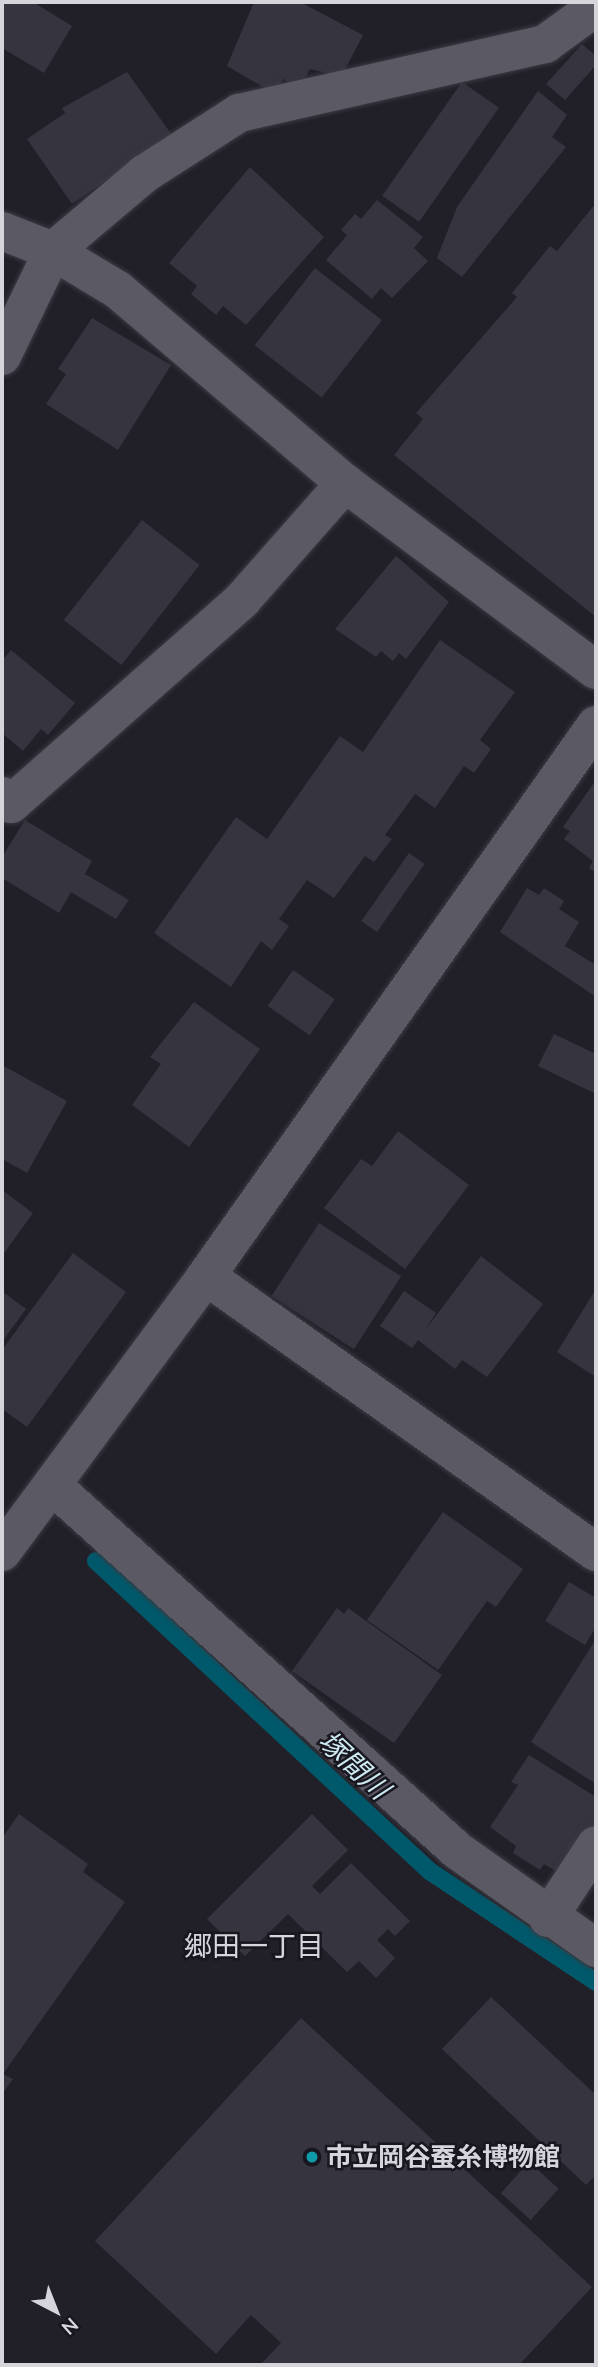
<!DOCTYPE html>
<meta charset="utf-8">
<style>
body{margin:0}
#map{position:relative;width:598px;height:2367px;overflow:hidden;background:#212029;font-family:Mulish,"Noto Sans JP",sans-serif}
div>[style]{position:absolute}
[style*='--x']{left:calc(var(--x)*1px);top:calc(var(--y)*1px);width:calc(var(--w)*1px);rotate:calc(var(--a)*1deg)}
.stream>*{height:18px;margin:-9px;padding:0 9px;transform-origin:9px;border-radius:9px;background:#00596b}
.building>*{inset:0;background:#36343e;transform-origin:0 0}
.roads{filter:drop-shadow(0 0 2px #3c3a42) drop-shadow(0 0 2px #3c3a42)}
.minor>*{height:38px;margin:-19px;padding:0 19px;transform-origin:19px;border-radius:19px;background:#5b5964}
.tertiary>*{height:38px;margin:-19px;padding:0 19px;transform-origin:19px;border-radius:19px;background:#5b5964}
.dots>*{width:19px;height:19px;translate:-50% -50%;box-sizing:border-box;border:4px solid #18161f;border-radius:50%}
span{translate:-50% -50%;white-space:nowrap;text-align:center;line-height:1.15;-webkit-text-stroke:5px #18161f;paint-order:stroke}
.poi-label{font-size:26px;color:#d6d5dc;font-weight:700}
.left{translate:0 -50%;text-align:left}
.water-label{font-size:28px;color:#cde9f1;font-style:italic}
.neighbourhood-label{font-size:28px;color:#d6d5dc}
.frame{position:absolute;inset:0;border:4px solid #d6d5dc;pointer-events:none}
.north{position:absolute;left:21px;top:2276px;width:70px;height:70px;-webkit-text-stroke:5px #18161f;paint-order:stroke;rotate:138deg;font-size:19px;font-weight:700;line-height:28px;text-align:center;color:#d6d5dc}
.north::after{content:'';display:block;margin:auto;width:24px;height:32px;background:#d6d5dc;clip-path:polygon(50% 0,100% 100%,50% 72%,0 100%)}
</style>
<div id="map">
<div class="stream">
<i style="--x:96;--y:1561;--w:457;--a:42.9"></i>
<i style="--x:431;--y:1872;--w:198;--a:33.7"></i>
</div>
<div class="building">
<i style="clip-path:polygon(3px 2px,33px 2px,72px 26px,44px 73px,2px 48px)"></i>
<i style="clip-path:polygon(254px 2px,300px 2px,363px 35px,341px 77px,310px 69px,300px 88px,283px 79px,275px 94px,227px 66px)"></i>
<i style="clip-path:polygon(582px 44px,596px 56px,596px 65px,565px 100px,546px 84px)"></i>
<i style="clip-path:polygon(127px 72px,172px 135px,72px 204px,27px 139px,65px 113px,62px 108px)"></i>
<i style="left:462px;top:82px;width:45px;height:139px;rotate:35deg"></i>
<i style="clip-path:polygon(538px 91px,567px 115px,552px 137px,566px 147px,462px 277px,437px 258px,457px 207px)"></i>
<i style="clip-path:polygon(250px 167px,324px 237px,246px 325px,223px 306px,216px 315px,191px 294px,197px 286px,169px 263px)"></i>
<i style="clip-path:polygon(377px 200px,423px 237px,414px 248px,428px 261px,392px 298px,381px 288px,372px 299px,326px 260px,347px 235px,341px 230px,355px 214px,361px 219px)"></i>
<i style="clip-path:polygon(596px 203px,596px 617px,394px 455px,423px 419px,416px 413px,517px 297px,512px 293px,550px 246px,557px 251px)"></i>
<i style="left:315px;top:268px;width:85px;height:98px;rotate:38deg"></i>
<i style="clip-path:polygon(92px 318px,171px 365px,118px 450px,46px 404px,66px 374px,58px 369px)"></i>
<i style="left:142px;top:520px;width:73px;height:127px;rotate:38deg"></i>
<i style="clip-path:polygon(396px 556px,449px 602px,406px 659px,399px 653px,393px 661px,381px 651px,376px 657px,335px 629px)"></i>
<i style="clip-path:polygon(440px 640px,515px 692px,480px 740px,491px 749px,474px 773px,464px 766px,435px 808px,415px 794px,385px 835px,392px 839px,374px 862px,365px 856px,334px 898px,307px 880px,279px 919px,289px 926px,272px 950px,261px 941px,231px 987px,154px 933px,236px 817px,267px 839px,340px 736px,363px 752px)"></i>
<i style="clip-path:polygon(11px 650px,75px 703px,48px 735px,41px 729px,23px 751px,2px 733px,2px 661px)"></i>
<i style="clip-path:polygon(596px 780px,596px 873px,589px 868px,593px 861px,564px 839px,570px 831px,563px 827px)"></i>
<i style="clip-path:polygon(25px 820px,92px 861px,85px 874px,129px 900px,116px 919px,71px 892px,59px 913px,2px 878px,2px 857px)"></i>
<i style="left:409px;top:853px;width:19px;height:83px;rotate:35deg"></i>
<i style="clip-path:polygon(527px 888px,539px 895px,544px 888px,564px 901px,559px 909px,579px 922px,565px 946px,596px 965px,596px 997px,500px 932px)"></i>
<i style="left:293px;top:970px;width:51px;height:44px;rotate:35deg"></i>
<i style="clip-path:polygon(194px 1002px,260px 1049px,189px 1147px,132px 1105px,161px 1064px,150px 1057px)"></i>
<i style="clip-path:polygon(554px 1034px,596px 1054px,596px 1094px,538px 1066px)"></i>
<i style="clip-path:polygon(2px 1065px,67px 1101px,27px 1173px,2px 1159px)"></i>
<i style="clip-path:polygon(398px 1131px,469px 1185px,405px 1269px,324px 1208px,361px 1159px,372px 1166px)"></i>
<i style="clip-path:polygon(2px 1190px,33px 1213px,2px 1256px)"></i>
<i style="left:319px;top:1223px;width:98px;height:87px;rotate:33deg"></i>
<i style="clip-path:polygon(73px 1253px,126px 1292px,27px 1427px,2px 1409px,2px 1350px)"></i>
<i style="clip-path:polygon(481px 1256px,543px 1304px,487px 1377px,462px 1360px,455px 1369px,418px 1340px,412px 1348px,380px 1326px,404px 1291px,436px 1313px,426px 1329px)"></i>
<i style="clip-path:polygon(596px 1289px,596px 1377px,557px 1352px)"></i>
<i style="clip-path:polygon(2px 1291px,26px 1309px,2px 1342px)"></i>
<i style="clip-path:polygon(443px 1512px,523px 1569px,496px 1607px,487px 1601px,438px 1670px,367px 1620px)"></i>
<i style="clip-path:polygon(569px 1582px,596px 1598px,596px 1627px,585px 1645px,545px 1621px)"></i>
<i style="clip-path:polygon(337px 1608px,344px 1614px,348px 1608px,442px 1675px,394px 1743px,292px 1671px)"></i>
<i style="clip-path:polygon(596px 1639px,596px 1784px,531px 1742px)"></i>
<i style="clip-path:polygon(529px 1755px,596px 1797px,596px 1823px,563px 1875px,544px 1864px,540px 1870px,513px 1853px,516px 1846px,490px 1827px,518px 1785px,511px 1782px)"></i>
<i style="clip-path:polygon(19px 1814px,88px 1864px,83px 1872px,125px 1902px,3px 2074px,13px 2079px,2px 2094px,2px 1838px)"></i>
<i style="clip-path:polygon(312px 1814px,348px 1850px,312px 1886px,320px 1894px,351px 1863px,410px 1921px,395px 1936px,388px 1929px,377px 1940px,395px 1958px,376px 1978px,359px 1961px,347px 1972px,288px 1914px,245px 1956px,207px 1919px)"></i>
<i style="clip-path:polygon(491px 1997px,596px 2095px,596px 2175px,586px 2185px,442px 2049px)"></i>
<i style="clip-path:polygon(301px 2018px,592px 2287px,519px 2365px,260px 2365px,281px 2343px,251px 2315px,216px 2354px,95px 2241px)"></i>
<i style="left:529px;top:2162px;width:40px;height:42px;rotate:42deg"></i>
</div>
<div class="roads">
<div class="minor">
<i style="--x:2;--y:231;--w:55;--a:21.4"></i>
<i style="--x:53;--y:251;--w:76;--a:31"></i>
<i style="--x:118;--y:290;--w:298;--a:40.4"></i>
<i style="--x:345;--y:483;--w:313;--a:36.7"></i>
<i style="--x:2;--y:356;--w:117;--a:-64.1"></i>
<i style="--x:53;--y:251;--w:119;--a:-40.2"></i>
<i style="--x:144;--y:174;--w:113;--a:-32.7"></i>
<i style="--x:239;--y:113;--w:314;--a:-12.7"></i>
<i style="--x:545;--y:44;--w:63;--a:-36"></i>
<i style="--x:2;--y:796;--w:12;--a:42"></i>
<i style="--x:11;--y:804;--w:308;--a:-41.4"></i>
<i style="--x:242;--y:600;--w:156;--a:-48.6"></i>
<i style="--x:206;--y:1276;--w:478;--a:35.3"></i>
<i style="--x:53;--y:1486;--w:545;--a:42.03"></i>
<i style="--x:458;--y:1851;--w:169;--a:35.1"></i>
<i style="--x:548;--y:1918;--w:87;--a:-56.7"></i>
</div>
<div class="tertiary">
<i style="--x:2;--y:1552;--w:343;--a:-53.5"></i>
<i style="--x:206;--y:1276;--w:675;--a:-54.71"></i>
</div>
</div>
<div class="dots">
<i style="left:312px;top:2157px;background:#0f9aa8"></i>
</div>
<div class="poi-label">
<span class="left" style="left:326px;top:2157px">市立岡谷蚕糸博物館</span>
</div>
<div class="water-label">
<span style="left:354px;top:1765px;rotate:43deg">塚間川</span>
</div>
<div class="neighbourhood-label">
<span style="left:254px;top:1946px">郷田一丁目</span>
</div>
<div class="frame"></div>
<div class="north">N</div>
</div>
